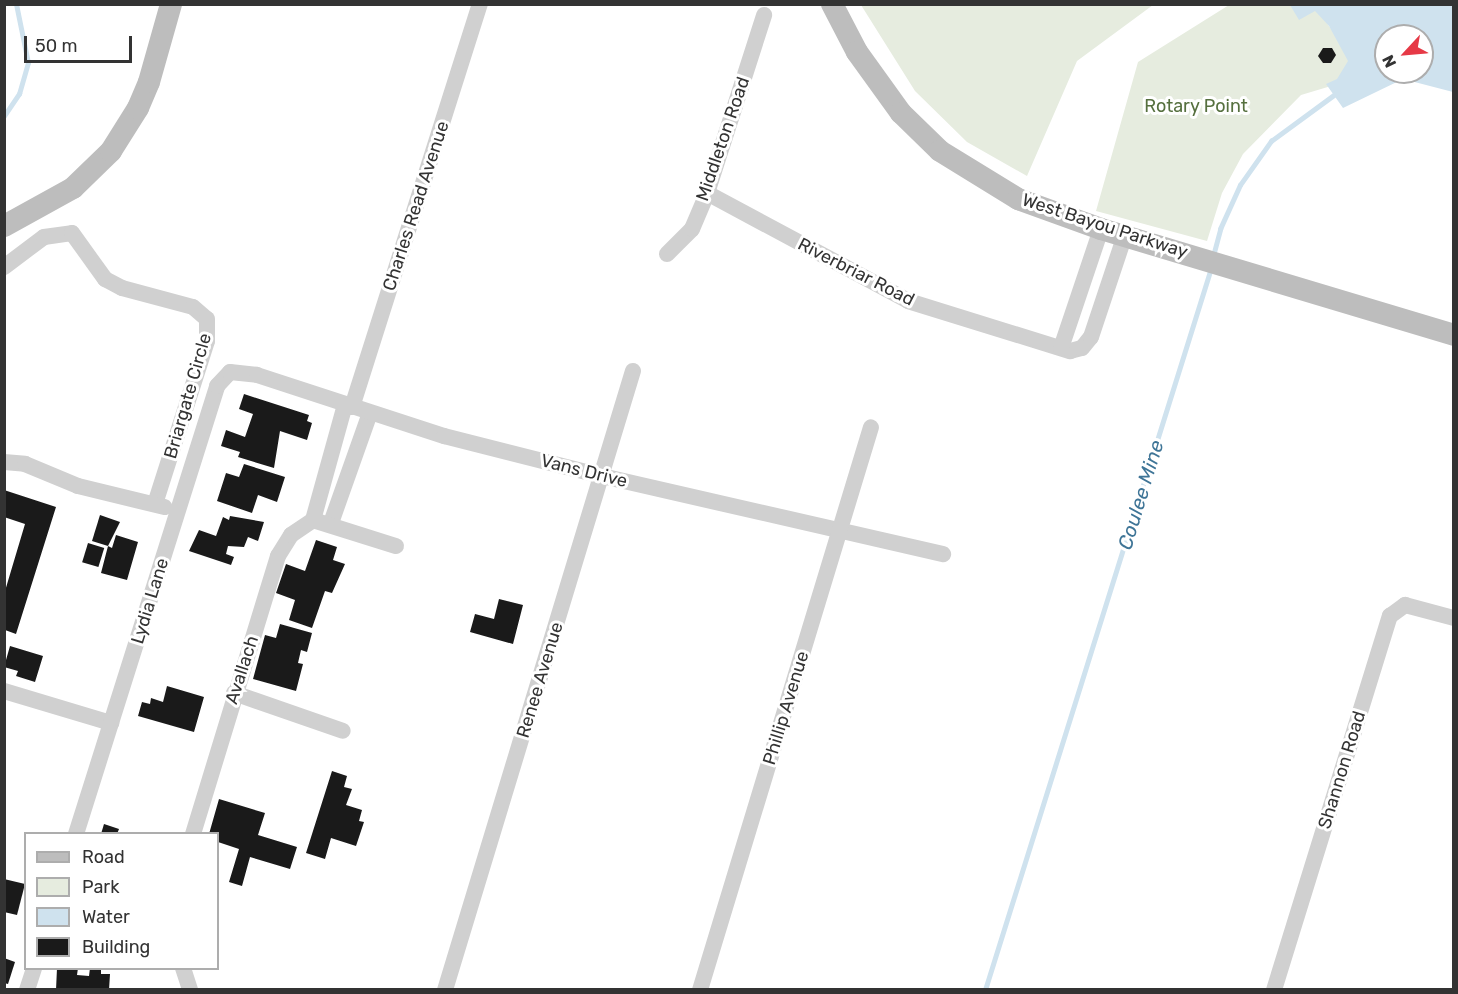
<!DOCTYPE html>
<style>
body{margin:0}
#map{position:relative;width:1458px;height:994px;overflow:hidden;background:#fff;font-family:Rubik,sans-serif}
div>[style]{position:absolute}
[style*='--x']{left:calc(var(--x)*1px);top:calc(var(--y)*1px);width:calc(var(--w)*1px);rotate:calc(var(--a)*1deg)}
.green>*{inset:0;background:#e6ecdf}
.water>*{inset:0;background:#cfe2ee}
.stream>*{height:4.5px;margin:-2.25px;padding:0 2.25px;transform-origin:2.25px;border-radius:2.25px;background:#cfe2ee}
.building>*{inset:0;background:#1a1a1a;transform-origin:0 0}
.street>*{height:16px;margin:-8px;padding:0 8px;transform-origin:8px;border-radius:8px;background:#d0d0d0}
.secondary>*{height:22px;margin:-11px;padding:0 11px;transform-origin:11px;border-radius:11px;background:#bdbdbd}
span{translate:-50% -50%;white-space:nowrap;text-align:center;line-height:1.15;-webkit-text-stroke:6px #fff;paint-order:stroke}
.park-label{font-size:18px;color:#56703f}
.street-label{font-size:18px;color:#333}
.water-label{font-size:20px;color:#3f7597;font-style:italic}
.frame{position:absolute;inset:0;border:6px solid #333;pointer-events:none}
.legend{position:absolute;left:24px;top:832px;width:195px;height:138px;box-sizing:border-box;background:#fff;border:2px solid #adadad;margin:0;padding:8px 10px;list-style:none;font-size:18px;color:#333}
.legend li{display:flex;align-items:center;gap:12px;height:30px}
.legend b{width:30px;border:2px solid #adadad}
.north{position:absolute;left:1374px;top:24px;width:60px;height:60px;box-sizing:border-box;background:#fff;border:2px solid #adadad;border-radius:50%;rotate:244deg;font-size:16px;font-weight:700;line-height:24px;text-align:center;color:#333}
.north::after{content:'';display:block;margin:auto;width:21px;height:27px;background:#e63946;clip-path:polygon(50% 0,100% 100%,50% 72%,0 100%)}
.scale{position:absolute;left:24px;top:36px;width:108px;height:27px;box-sizing:border-box;border:3px solid #333;border-top:0;padding-left:8px;font-size:18px;line-height:21px;white-space:nowrap;color:#333;-webkit-text-stroke:4px #fff;paint-order:stroke}
</style>
<div id="map">
<div class="green">
<i style="clip-path:polygon(861px 5px,1153px 5px,1077px 61px,1027px 176px,967px 142px,915px 91px)"></i>
<i style="clip-path:polygon(1229px 5px,1314px 5px,1354px 61px,1341px 83px,1301px 95px,1243px 154px,1222px 193px,1207px 241px,1096px 211px,1138px 62px)"></i>
</div>
<div class="water">
<i style="clip-path:polygon(evenodd,1290px 5px,1453px 5px,1453px 92px,1403px 79px,1343px 108px,1326px 84px,1337px 79px,1348px 61px,1329px 26px,1315px 11px,1299px 20px,1290px 5px,1386px 36px,1422px 36px,1422px 72px,1386px 72px,1386px 36px)"></i>
</div>
<div class="stream">
<i style="--x:4;--y:116;--w:27;--a:-56"></i>
<i style="--x:19;--y:94;--w:32;--a:-74"></i>
<i style="--x:28;--y:63;--w:60;--a:-101.5"></i>
<i style="--x:1213;--y:256;--w:28;--a:-75"></i>
<i style="--x:1220;--y:229;--w:48;--a:-65.6"></i>
<i style="--x:1240;--y:185;--w:54;--a:-54.8"></i>
<i style="--x:1271;--y:141;--w:83;--a:-36.2"></i>
<i style="--x:985;--y:990;--w:757;--a:-72.62"></i>
</div>
<div class="building">
<i style="clip-path:polygon(1323px 48px,1332px 48px,1336px 55px,1331px 63px,1323px 63px,1318px 56px)"></i>
<i style="clip-path:polygon(244px 394px,309px 415px,307px 421px,312px 423px,307px 440px,280px 431px,274px 468px,238px 457px,240px 452px,221px 446px,226px 430px,245px 437px,253px 414px,239px 409px)"></i>
<i style="clip-path:polygon(244px 464px,285px 477px,277px 502px,258px 495px,252px 513px,217px 501px,226px 473px,239px 477px)"></i>
<i style="clip-path:polygon(4px 490px,56px 507px,16px 634px,5px 630px,5px 591px,25px 524px,4px 517px)"></i>
<i style="clip-path:polygon(100px 515px,120px 522px,108px 546px,92px 541px)"></i>
<i style="clip-path:polygon(230px 516px,264px 522px,258px 541px,248px 537px,244px 547px,228px 546px,226px 554px,234px 557px,231px 565px,189px 551px,199px 530px,216px 536px,223px 517px,229px 520px)"></i>
<i style="clip-path:polygon(116px 535px,138px 542px,127px 580px,101px 573px,108px 546px,112px 548px)"></i>
<i style="clip-path:polygon(316px 540px,337px 547px,333px 560px,345px 564px,332px 593px,325px 591px,312px 628px,289px 620px,295px 600px,276px 593px,286px 564px,305px 571px)"></i>
<i style="left:88px;top:543px;width:17px;height:20px;rotate:17deg"></i>
<i style="clip-path:polygon(499px 599px,523px 605px,513px 644px,470px 632px,475px 614px,494px 619px)"></i>
<i style="clip-path:polygon(280px 624px,312px 633px,307px 652px,301px 650px,298px 663px,303px 664px,296px 691px,253px 679px,265px 635px,276px 638px)"></i>
<i style="clip-path:polygon(10px 646px,43px 656px,35px 682px,16px 676px,18px 671px,4px 667px)"></i>
<i style="clip-path:polygon(167px 686px,204px 697px,194px 732px,138px 716px,142px 702px,150px 704px,151px 698px,163px 702px)"></i>
<i style="clip-path:polygon(332px 771px,347px 776px,344px 787px,352px 789px,346px 805px,362px 810px,359px 821px,364px 822px,356px 846px,331px 838px,325px 859px,306px 853px)"></i>
<i style="clip-path:polygon(219px 799px,265px 813px,258px 835px,297px 847px,290px 869px,250px 857px,242px 886px,229px 882px,239px 849px,218px 842px,218px 834px,209px 834px)"></i>
<i style="clip-path:polygon(104px 824px,119px 829px,117px 834px,101px 834px)"></i>
<i style="clip-path:polygon(4px 879px,25px 884px,17px 915px,4px 912px)"></i>
<i style="clip-path:polygon(4px 958px,15px 962px,8px 984px,4px 983px)"></i>
<i style="clip-path:polygon(57px 968px,78px 968px,77px 975px,89px 976px,90px 968px,101px 968px,101px 974px,110px 974px,109px 990px,56px 990px)"></i>
</div>
<div class="street">
<i style="--x:707;--y:193;--w:228;--a:28.2"></i>
<i style="--x:908;--y:301;--w:170;--a:17.2"></i>
<i style="--x:1070;--y:351;--w:12;--a:-14"></i>
<i style="--x:1082;--y:348;--w:14;--a:-51"></i>
<i style="--x:1091;--y:337;--w:108;--a:-71.6"></i>
<i style="--x:667;--y:254;--w:35;--a:-45"></i>
<i style="--x:692;--y:229;--w:39;--a:-67"></i>
<i style="--x:707;--y:193;--w:187;--a:-72.2"></i>
<i style="--x:4;--y:267;--w:50;--a:-36.9"></i>
<i style="--x:44;--y:237;--w:28;--a:-8"></i>
<i style="--x:72;--y:233;--w:57;--a:54.3"></i>
<i style="--x:105;--y:279;--w:19;--a:28"></i>
<i style="--x:122;--y:288;--w:73;--a:15"></i>
<i style="--x:193;--y:307;--w:18;--a:41"></i>
<i style="--x:207;--y:319;--w:22;--a:90"></i>
<i style="--x:207;--y:341;--w:171;--a:107.7"></i>
<i style="--x:1061;--y:348;--w:126;--a:-71.4"></i>
<i style="--x:352;--y:407;--w:423;--a:-72.4"></i>
<i style="--x:4;--y:462;--w:21;--a:5"></i>
<i style="--x:25;--y:464;--w:57;--a:22.5"></i>
<i style="--x:78;--y:486;--w:89;--a:13.7"></i>
<i style="--x:313;--y:520;--w:119;--a:-74.5"></i>
<i style="--x:331;--y:523;--w:117;--a:-70.5"></i>
<i style="--x:4;--y:691;--w:112;--a:16.7"></i>
<i style="--x:234;--y:693;--w:115;--a:19.2"></i>
<i style="--x:76;--y:834;--w:470;--a:-72.5"></i>
<i style="--x:217;--y:386;--w:19;--a:-47"></i>
<i style="--x:230;--y:372;--w:27;--a:6"></i>
<i style="--x:257;--y:375;--w:197;--a:18.1"></i>
<i style="--x:444;--y:436;--w:163;--a:14.2"></i>
<i style="--x:602;--y:476;--w:350;--a:12.9"></i>
<i style="--x:193;--y:834;--w:291;--a:-73"></i>
<i style="--x:278;--y:556;--w:25;--a:-58"></i>
<i style="--x:291;--y:535;--w:27;--a:-34"></i>
<i style="--x:313;--y:520;--w:87;--a:17.4"></i>
<i style="--x:183;--y:968;--w:23;--a:72"></i>
<i style="--x:27;--y:990;--w:23;--a:-72"></i>
<i style="--x:445;--y:990;--w:647;--a:-73.11"></i>
<i style="--x:700;--y:990;--w:588;--a:-73.1"></i>
<i style="--x:1274;--y:990;--w:392;--a:-72.8"></i>
<i style="--x:1390;--y:616;--w:19;--a:-36"></i>
<i style="--x:1405;--y:605;--w:51;--a:14.9"></i>
</div>
<div class="secondary">
<i style="--x:832;--y:4;--w:54;--a:62.5"></i>
<i style="--x:857;--y:52;--w:75;--a:54.2"></i>
<i style="--x:901;--y:113;--w:54;--a:44.3"></i>
<i style="--x:940;--y:151;--w:92;--a:31.6"></i>
<i style="--x:1018;--y:199;--w:88;--a:19.9"></i>
<i style="--x:1101;--y:229;--w:369;--a:16.7"></i>
<i style="--x:4;--y:226;--w:79;--a:-28.8"></i>
<i style="--x:73;--y:188;--w:53;--a:-44.2"></i>
<i style="--x:111;--y:151;--w:51;--a:-57.9"></i>
<i style="--x:138;--y:108;--w:28;--a:-67"></i>
<i style="--x:149;--y:82;--w:81;--a:-74.2"></i>
</div>
<div class="park-label">
<span style="left:1196px;top:106px">Rotary Point</span>
</div>
<div class="street-label">
<span style="left:723px;top:139px;rotate:-71deg">Middleton Road</span>
<span style="left:416px;top:206px;rotate:-72deg">Charles Read Avenue</span>
<span style="left:1105px;top:226px;rotate:18deg">West Bayou Parkway</span>
<span style="left:856px;top:272px;rotate:27deg">Riverbriar Road</span>
<span style="left:188px;top:396px;rotate:-74deg">Briargate Circle</span>
<span style="left:584px;top:471px;rotate:14deg">Vans Drive</span>
<span style="left:150px;top:601px;rotate:-73deg">Lydia Lane</span>
<span style="left:242px;top:670px;rotate:-72deg">Avallach</span>
<span style="left:540px;top:680px;rotate:-73deg">Renee Avenue</span>
<span style="left:786px;top:708px;rotate:-73deg">Phillip Avenue</span>
<span style="left:1342px;top:770px;rotate:-73deg">Shannon Road</span>
</div>
<div class="water-label">
<span style="left:1141px;top:495px;rotate:-73deg">Coulee Mine</span>
</div>
<div class="frame"></div>
<ul class="legend">
<li><b style="height:8px;background:#bdbdbd"></b>Road</li>
<li><b style="height:16px;background:#e6ecdf"></b>Park</li>
<li><b style="height:16px;background:#cfe2ee"></b>Water</li>
<li><b style="height:16px;background:#1a1a1a"></b>Building</li>
</ul>
<div class="north">N</div>
<div class="scale">50 m</div>
</div>
